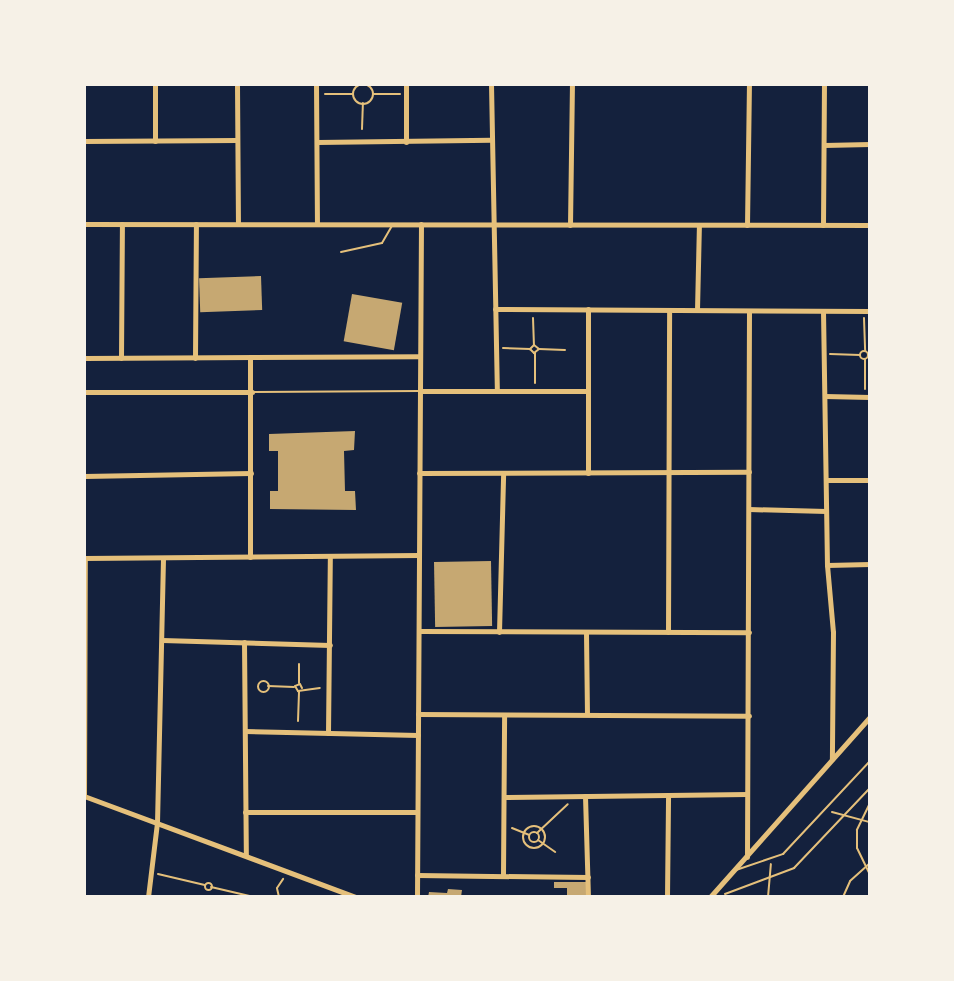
<!DOCTYPE html>
<style>
body{margin:0}
#map{position:relative;width:954px;height:981px;overflow:hidden;background:#14213d;font-family:"Alegreya Sans",sans-serif}
div>[style]{position:absolute}
[style*='--x']{left:calc(var(--x)*1px);top:calc(var(--y)*1px);width:calc(var(--w)*1px);rotate:calc(var(--a)*1deg)}
.building>*{inset:0;background:#c6a872;transform-origin:0 0}
.path>*{height:2px;margin:-1px;padding:0 1px;transform-origin:1px;border-radius:1px;background:#e5c07b}
.path>.ring{margin:-1px;padding:0;box-sizing:content-box;background:none;border:2px solid #e5c07b;border-radius:50%}
.service>*{height:2px;margin:-1px;padding:0 1px;transform-origin:1px;border-radius:1px;background:#e5c07b}
.minor>*{height:5px;margin:-2.5px;padding:0 2.5px;transform-origin:2.5px;border-radius:2.5px;background:#e5c07b}
span{translate:-50% -50%;white-space:nowrap;text-align:center;line-height:1.15;-webkit-text-stroke:4.5px #f6f1e7;paint-order:stroke}
.frame{position:absolute;inset:0;border:86px solid #f6f1e7;pointer-events:none}
</style>
<div id="map">
<div class="building">
<i style="left:261px;top:276px;width:34px;height:62px;rotate:88deg"></i>
<i style="left:352px;top:294px;width:51px;height:48px;rotate:10deg"></i>
<i style="clip-path:polygon(355px 431px,354px 450px,344px 451px,345px 491px,355px 491px,356px 510px,270px 509px,270px 491px,278px 491px,278px 451px,269px 451px,269px 434px)"></i>
<i style="left:491px;top:561px;width:65px;height:57px;rotate:89deg"></i>
<i style="clip-path:polygon(554px 882px,588px 882px,588px 897px,567px 897px,567px 888px,554px 888px)"></i>
<i style="clip-path:polygon(448px 889px,462px 890px,461px 897px,428px 897px,429px 892px,447px 893px)"></i>
</div>
<div class="path">
<i class="ring" style="left:353px;top:84px;width:18px;height:18px"></i>
<i style="--x:325;--y:94;--w:28;--a:0"></i>
<i style="--x:373;--y:94;--w:27;--a:0"></i>
<i style="--x:362;--y:129;--w:26;--a:-88"></i>
<i style="--x:533;--y:318;--w:27;--a:88"></i>
<i style="--x:864;--y:318;--w:33;--a:88"></i>
<i style="--x:503;--y:348;--w:27;--a:2"></i>
<i style="--x:539;--y:349;--w:6;--a:-141"></i>
<i style="--x:534;--y:345;--w:6;--a:135"></i>
<i style="--x:530;--y:349;--w:6;--a:45"></i>
<i style="--x:534;--y:353;--w:6;--a:-39"></i>
<i style="--x:539;--y:349;--w:26;--a:2"></i>
<i class="ring" style="left:860px;top:351px;width:6px;height:6px"></i>
<i style="--x:830;--y:354;--w:30;--a:2"></i>
<i style="--x:865;--y:359;--w:30;--a:90"></i>
<i style="--x:535;--y:383;--w:30;--a:-90"></i>
<i class="ring" style="left:257.5px;top:680.5px;width:9px;height:9px"></i>
<i style="--x:299;--y:683;--w:19;--a:-90"></i>
<i style="--x:268;--y:686;--w:26;--a:2"></i>
<i style="--x:302;--y:688;--w:4;--a:-117"></i>
<i style="--x:300;--y:684;--w:5;--a:158"></i>
<i style="--x:295;--y:686;--w:6;--a:59"></i>
<i style="--x:298;--y:691;--w:22;--a:-8"></i>
<i style="--x:298;--y:721;--w:30;--a:-88"></i>
<i style="--x:870;--y:803;--w:30;--a:116"></i>
<i style="--x:857;--y:830;--w:18;--a:90"></i>
<i style="--x:857;--y:848;--w:30;--a:64"></i>
<i style="--x:832;--y:812;--w:39;--a:15"></i>
<i class="ring" style="left:523px;top:826px;width:20px;height:20px"></i>
<i style="--x:512;--y:828;--w:18;--a:22"></i>
<i class="ring" style="left:529px;top:832px;width:8px;height:8px"></i>
<i style="--x:537;--y:833;--w:42;--a:-43.1"></i>
<i style="--x:538;--y:840;--w:21;--a:35"></i>
<i style="--x:158;--y:874;--w:48;--a:13.2"></i>
<i class="ring" style="left:204.5px;top:882.5px;width:5px;height:5px"></i>
<i style="--x:211;--y:887;--w:44;--a:13.1"></i>
<i style="--x:725;--y:894;--w:74;--a:-20.6"></i>
<i style="--x:794;--y:868;--w:110;--a:-46.5"></i>
<i style="--x:279;--y:897;--w:9;--a:-103"></i>
<i style="--x:277;--y:888;--w:11;--a:-56"></i>
<i style="--x:768;--y:897;--w:33;--a:-85"></i>
<i style="--x:843;--y:897;--w:17;--a:-66"></i>
<i style="--x:850;--y:881;--w:27;--a:-42"></i>
</div>
<div class="service">
<i style="--x:341;--y:252;--w:42;--a:-12.4"></i>
<i style="--x:382;--y:243;--w:20;--a:-60"></i>
<i style="--x:252;--y:392;--w:168;--a:-0.3"></i>
<i style="--x:736;--y:870;--w:50;--a:-18.8"></i>
<i style="--x:783;--y:854;--w:127;--a:-46.9"></i>
</div>
<div class="minor">
<i style="--x:237;--y:84;--w:140;--a:89.6"></i>
<i style="--x:316;--y:84;--w:140;--a:89.6"></i>
<i style="--x:491;--y:84;--w:307;--a:88.9"></i>
<i style="--x:84;--y:141;--w:153;--a:-0.4"></i>
<i style="--x:155;--y:141;--w:57;--a:-90"></i>
<i style="--x:317;--y:142;--w:174;--a:-0.7"></i>
<i style="--x:406;--y:142;--w:58;--a:-90"></i>
<i style="--x:824;--y:145;--w:46;--a:-1.2"></i>
<i style="--x:84;--y:224;--w:786;--a:0.07"></i>
<i style="--x:570;--y:225;--w:141;--a:-89.2"></i>
<i style="--x:747;--y:225;--w:141;--a:-89.2"></i>
<i style="--x:823;--y:225;--w:141;--a:-89.6"></i>
<i style="--x:495;--y:309;--w:375;--a:0.3"></i>
<i style="--x:588;--y:309;--w:164;--a:90"></i>
<i style="--x:697;--y:310;--w:85;--a:-88.7"></i>
<i style="--x:823;--y:311;--w:254;--a:89.1"></i>
<i style="--x:827;--y:565;--w:67;--a:84.9"></i>
<i style="--x:833;--y:632;--w:127;--a:90.5"></i>
<i style="--x:84;--y:358;--w:336;--a:-0.3"></i>
<i style="--x:121;--y:358;--w:134;--a:-89.6"></i>
<i style="--x:195;--y:358;--w:134;--a:-89.6"></i>
<i style="--x:420;--y:391;--w:168;--a:0"></i>
<i style="--x:84;--y:392;--w:168;--a:0"></i>
<i style="--x:825;--y:396;--w:45;--a:1.3"></i>
<i style="--x:419;--y:473;--w:330;--a:-0.2"></i>
<i style="--x:84;--y:476;--w:167;--a:-1"></i>
<i style="--x:826;--y:480;--w:44;--a:0"></i>
<i style="--x:749;--y:509;--w:77;--a:1.5"></i>
<i style="--x:250;--y:557;--w:200;--a:-90"></i>
<i style="--x:84;--y:558;--w:335;--a:-0.5"></i>
<i style="--x:827;--y:565;--w:43;--a:-1.3"></i>
<i style="--x:419;--y:631;--w:330;--a:0.2"></i>
<i style="--x:499;--y:632;--w:158;--a:-88.5"></i>
<i style="--x:668;--y:632;--w:322;--a:-89.8"></i>
<i style="--x:586;--y:633;--w:81;--a:89.3"></i>
<i style="--x:162;--y:640;--w:168;--a:1.7"></i>
<i style="--x:244;--y:642;--w:213;--a:89.5"></i>
<i style="--x:418;--y:714;--w:331;--a:0.3"></i>
<i style="--x:245;--y:731;--w:173;--a:1.3"></i>
<i style="--x:328;--y:733;--w:177;--a:-89.4"></i>
<i style="--x:84;--y:796;--w:290;--a:20.4"></i>
<i style="--x:84;--y:796;--w:238;--a:-89.8"></i>
<i style="--x:585;--y:796;--w:101;--a:88.3"></i>
<i style="--x:505;--y:797;--w:242;--a:-0.7"></i>
<i style="--x:245;--y:812;--w:172;--a:0"></i>
<i style="--x:747;--y:857;--w:546;--a:-89.79"></i>
<i style="--x:417;--y:875;--w:171;--a:0.7"></i>
<i style="--x:503;--y:875;--w:159;--a:-89.6"></i>
<i style="--x:148;--y:897;--w:75;--a:-83.1"></i>
<i style="--x:157;--y:823;--w:265;--a:-88.7"></i>
<i style="--x:417;--y:897;--w:673;--a:-89.66"></i>
<i style="--x:667;--y:897;--w:101;--a:-89.4"></i>
<i style="--x:710;--y:897;--w:241;--a:-48.4"></i>
</div>
<div class="frame"></div>
</div>
